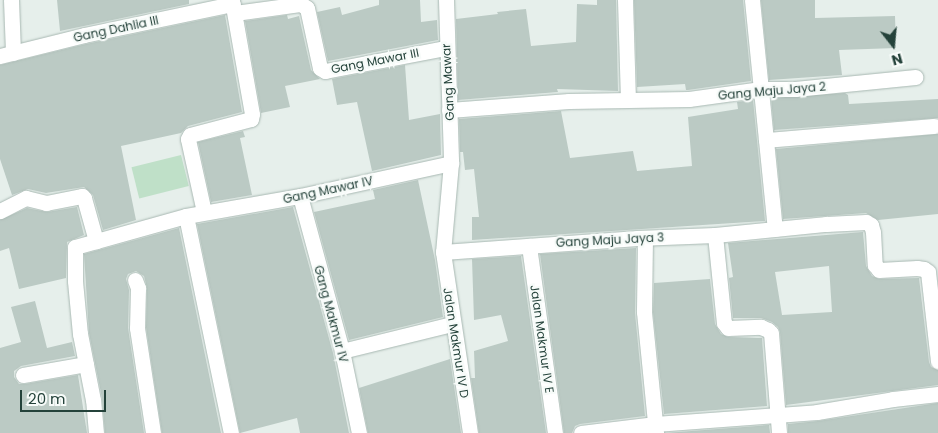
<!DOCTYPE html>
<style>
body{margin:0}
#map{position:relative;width:938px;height:433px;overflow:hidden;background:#e6efeb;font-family:Poppins,sans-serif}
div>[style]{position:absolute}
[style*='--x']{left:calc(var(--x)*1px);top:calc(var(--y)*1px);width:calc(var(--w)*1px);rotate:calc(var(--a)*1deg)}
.green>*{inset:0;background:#bfe0c8;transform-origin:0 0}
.building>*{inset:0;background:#bbcac4}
.roads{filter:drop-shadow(0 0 1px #a8b8b2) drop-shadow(0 0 1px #a8b8b2)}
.street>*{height:15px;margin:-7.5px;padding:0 7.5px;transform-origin:7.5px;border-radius:7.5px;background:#fff}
span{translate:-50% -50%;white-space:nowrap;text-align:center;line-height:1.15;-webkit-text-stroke:4.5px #f7fbf9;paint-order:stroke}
.street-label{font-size:12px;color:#24423a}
.north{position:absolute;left:868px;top:20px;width:50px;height:50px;-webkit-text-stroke:4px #f7fbf9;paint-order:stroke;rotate:164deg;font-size:14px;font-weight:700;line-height:20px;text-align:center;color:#24423a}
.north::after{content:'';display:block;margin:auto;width:18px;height:22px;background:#24423a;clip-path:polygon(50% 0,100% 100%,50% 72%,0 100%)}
.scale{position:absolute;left:20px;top:390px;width:86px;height:22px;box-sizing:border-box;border:2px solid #24423a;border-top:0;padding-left:6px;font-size:15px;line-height:18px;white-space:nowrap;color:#24423a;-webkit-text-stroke:4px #f7fbf9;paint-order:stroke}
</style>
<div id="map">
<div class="green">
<i style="left:181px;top:155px;width:32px;height:51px;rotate:76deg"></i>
</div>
<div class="building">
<i style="clip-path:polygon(57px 0,189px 0,189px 4px,60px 31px)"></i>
<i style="clip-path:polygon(379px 0,420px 0,421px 22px,437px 20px,438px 40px,328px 61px,317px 12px,340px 7px,342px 15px,379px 5px)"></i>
<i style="clip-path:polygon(597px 0,616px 0,618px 91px,557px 89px,558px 92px,458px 100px,456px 19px,498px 14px,497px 12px,526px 9px,531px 46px,576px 42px,577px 4px,597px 5px)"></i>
<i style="clip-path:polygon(634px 0,743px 0,751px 81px,688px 90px,686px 90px,685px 84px,637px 87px)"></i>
<i style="clip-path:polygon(761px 0,815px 0,815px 18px,895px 16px,896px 48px,839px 50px,842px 75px,769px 80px)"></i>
<i style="clip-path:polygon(225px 15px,242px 112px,188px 126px,181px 133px,121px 146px,136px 220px,103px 230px,93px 195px,84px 187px,46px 193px,28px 189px,12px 195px,0 159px,0 65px,86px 44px)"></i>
<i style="clip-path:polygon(287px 15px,288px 19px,299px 16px,311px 70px,320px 79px,285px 86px,290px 107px,261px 113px,245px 21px)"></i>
<i style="clip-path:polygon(405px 65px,409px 120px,440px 114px,441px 155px,372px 171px,357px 102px,337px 105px,332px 79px)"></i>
<i style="clip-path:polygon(845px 93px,848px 95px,849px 104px,938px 99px,938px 118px,774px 130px,771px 98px)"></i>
<i style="clip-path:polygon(753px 100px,765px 221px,472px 240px,472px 217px,479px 217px,474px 169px,465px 170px,463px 152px,460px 152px,459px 119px,561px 111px,570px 158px,633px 151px,637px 171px,692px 166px,688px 117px,738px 109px,737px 102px)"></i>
<i style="clip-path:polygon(243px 131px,245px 137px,240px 138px,252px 195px,211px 202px,198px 142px)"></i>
<i style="clip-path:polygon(938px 134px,938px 214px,878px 220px,866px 213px,783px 219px,776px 149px)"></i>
<i style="clip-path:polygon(418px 180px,435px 260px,443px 317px,349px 340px,314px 212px,375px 199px,373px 190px)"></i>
<i style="clip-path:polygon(77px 207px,84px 235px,67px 242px,66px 278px,19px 289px,9px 248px,0 251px,0 220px,27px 208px,47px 212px)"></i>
<i style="clip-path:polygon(293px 207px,333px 353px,349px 433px,300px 433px,297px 418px,240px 433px,197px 224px)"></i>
<i style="clip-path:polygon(179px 228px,221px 433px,162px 433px,146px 327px,147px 288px,144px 276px,136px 271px,128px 274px,126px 279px,129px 290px,128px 328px,144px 433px,105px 433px,102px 398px,89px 333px,84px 254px)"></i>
<i style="clip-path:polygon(evenodd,863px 232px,866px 266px,872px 276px,879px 279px,919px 278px,929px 362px,931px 367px,938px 370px,938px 385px,786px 405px,780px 332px,778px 327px,772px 322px,761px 318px,733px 318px,729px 278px,733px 277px,728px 243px,863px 232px,829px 266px,832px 312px,782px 315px,775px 272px,829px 266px)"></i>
<i style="clip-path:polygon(636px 248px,635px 313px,645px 416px,580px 424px,575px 426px,572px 433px,564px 433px,540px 254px)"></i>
<i style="clip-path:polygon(521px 256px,546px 433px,479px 433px,471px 378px,475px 378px,474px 351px,508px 341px,501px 315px,474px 320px,472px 259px)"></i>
<i style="clip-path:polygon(710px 279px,715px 324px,721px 334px,728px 337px,762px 338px,767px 406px,664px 414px,653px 312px,654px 283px)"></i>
<i style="clip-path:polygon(35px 301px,47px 348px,72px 342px,75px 356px,21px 366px,14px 371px,14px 377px,19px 384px,25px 384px,78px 375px,87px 433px,0 433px,0 348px,21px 342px,11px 307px)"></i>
<i style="clip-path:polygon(450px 359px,461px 433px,368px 433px,359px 388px)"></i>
<i style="clip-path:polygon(938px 403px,938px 433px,788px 433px,788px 424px,818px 421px)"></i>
<i style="clip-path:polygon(769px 425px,770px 433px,665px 433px)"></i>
</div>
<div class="roads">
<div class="street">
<i style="--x:11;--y:0;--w:53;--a:87.8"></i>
<i style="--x:446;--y:0;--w:163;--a:88.2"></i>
<i style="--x:451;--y:163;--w:89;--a:95.1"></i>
<i style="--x:443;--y:252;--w:183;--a:81.5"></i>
<i style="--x:625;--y:0;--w:99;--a:88.3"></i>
<i style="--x:752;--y:0;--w:230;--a:84.3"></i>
<i style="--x:235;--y:13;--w:67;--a:-7.8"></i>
<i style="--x:301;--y:4;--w:7;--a:34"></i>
<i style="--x:307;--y:8;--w:61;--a:77.8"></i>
<i style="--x:320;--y:68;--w:6;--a:31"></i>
<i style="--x:325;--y:71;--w:123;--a:-10.8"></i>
<i style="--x:0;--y:56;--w:87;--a:-14"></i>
<i style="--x:84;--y:35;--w:152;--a:-11.8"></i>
<i style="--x:449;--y:110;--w:120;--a:-4.3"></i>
<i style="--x:569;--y:101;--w:120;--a:-1"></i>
<i style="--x:689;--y:99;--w:73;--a:-7.9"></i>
<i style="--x:761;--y:89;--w:34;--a:0"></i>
<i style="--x:795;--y:89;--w:121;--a:-5.7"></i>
<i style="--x:766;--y:140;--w:169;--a:-4.8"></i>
<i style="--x:300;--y:196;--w:161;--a:74.8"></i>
<i style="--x:342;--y:351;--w:84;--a:78.3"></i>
<i style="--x:0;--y:211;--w:29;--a:-27"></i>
<i style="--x:26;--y:198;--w:21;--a:14"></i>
<i style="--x:46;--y:203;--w:37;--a:-11"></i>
<i style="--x:82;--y:196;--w:3;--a:45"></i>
<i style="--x:84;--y:198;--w:45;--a:74.4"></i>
<i style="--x:204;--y:212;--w:75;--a:-102.4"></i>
<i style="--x:188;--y:139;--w:4;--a:-63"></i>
<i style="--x:190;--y:135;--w:63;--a:-14.7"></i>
<i style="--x:251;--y:119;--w:5;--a:-79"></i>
<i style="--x:252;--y:114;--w:116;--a:-100"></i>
<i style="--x:186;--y:216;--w:222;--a:78.3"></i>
<i style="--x:715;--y:235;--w:88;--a:84.2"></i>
<i style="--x:724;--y:323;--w:6;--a:51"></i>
<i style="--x:728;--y:328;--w:33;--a:-2"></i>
<i style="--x:761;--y:327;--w:8;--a:23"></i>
<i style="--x:768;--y:330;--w:4;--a:45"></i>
<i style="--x:771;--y:333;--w:100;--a:85.4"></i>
<i style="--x:645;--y:238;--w:74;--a:90.8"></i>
<i style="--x:644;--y:312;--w:122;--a:84.3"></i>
<i style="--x:529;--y:246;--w:189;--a:82.1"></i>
<i style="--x:443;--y:252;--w:195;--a:-4.1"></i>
<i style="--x:637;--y:238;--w:78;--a:-2.2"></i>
<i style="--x:715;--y:235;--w:112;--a:-5.7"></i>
<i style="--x:826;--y:224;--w:40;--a:-2.9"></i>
<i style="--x:866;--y:222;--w:6;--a:31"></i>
<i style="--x:871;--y:225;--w:7;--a:74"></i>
<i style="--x:873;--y:232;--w:33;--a:87"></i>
<i style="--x:875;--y:265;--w:6;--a:51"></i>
<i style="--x:879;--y:270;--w:38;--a:-3"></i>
<i style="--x:917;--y:268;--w:7;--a:8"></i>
<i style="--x:924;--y:269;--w:5;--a:37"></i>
<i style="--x:928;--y:272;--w:90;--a:83.6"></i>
<i style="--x:135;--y:280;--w:9;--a:69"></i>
<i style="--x:138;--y:288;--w:40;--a:91.4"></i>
<i style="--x:137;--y:328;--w:106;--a:81.3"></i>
<i style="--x:342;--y:351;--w:113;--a:-13.8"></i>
<i style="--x:23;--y:375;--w:64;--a:-9.9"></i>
<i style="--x:96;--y:433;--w:33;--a:-95"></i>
<i style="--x:93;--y:400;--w:67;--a:-101.1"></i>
<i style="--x:80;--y:334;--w:53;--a:-95.4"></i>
<i style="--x:75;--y:281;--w:34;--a:-90"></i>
<i style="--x:75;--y:247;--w:115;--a:-15.6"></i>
<i style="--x:186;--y:216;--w:116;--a:-10"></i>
<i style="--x:300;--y:196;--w:155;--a:-12.3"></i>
<i style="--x:581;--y:433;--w:75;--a:-6.9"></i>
<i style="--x:655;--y:424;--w:162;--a:-4.2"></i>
<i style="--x:817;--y:412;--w:77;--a:-9.7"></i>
<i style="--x:893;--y:399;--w:45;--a:-6.3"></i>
</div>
</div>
<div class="street-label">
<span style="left:116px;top:29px;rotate:-12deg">Gang Dahlia III</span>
<span style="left:375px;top:61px;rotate:-11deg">Gang Mawar III</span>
<span style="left:448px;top:82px;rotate:-93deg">Gang Mawar</span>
<span style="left:772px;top:91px;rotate:-5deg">Gang Maju Jaya 2</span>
<span style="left:328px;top:190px;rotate:-12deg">Gang Mawar IV</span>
<span style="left:610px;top:240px;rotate:-3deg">Gang Maju Jaya 3</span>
<span style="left:331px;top:314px;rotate:75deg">Gang Makmur IV</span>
<span style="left:542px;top:339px;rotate:82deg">Jalan Makmur IV E</span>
<span style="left:456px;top:343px;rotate:81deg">Jalan Makmur IV D</span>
</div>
<div class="north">N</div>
<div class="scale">20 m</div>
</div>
